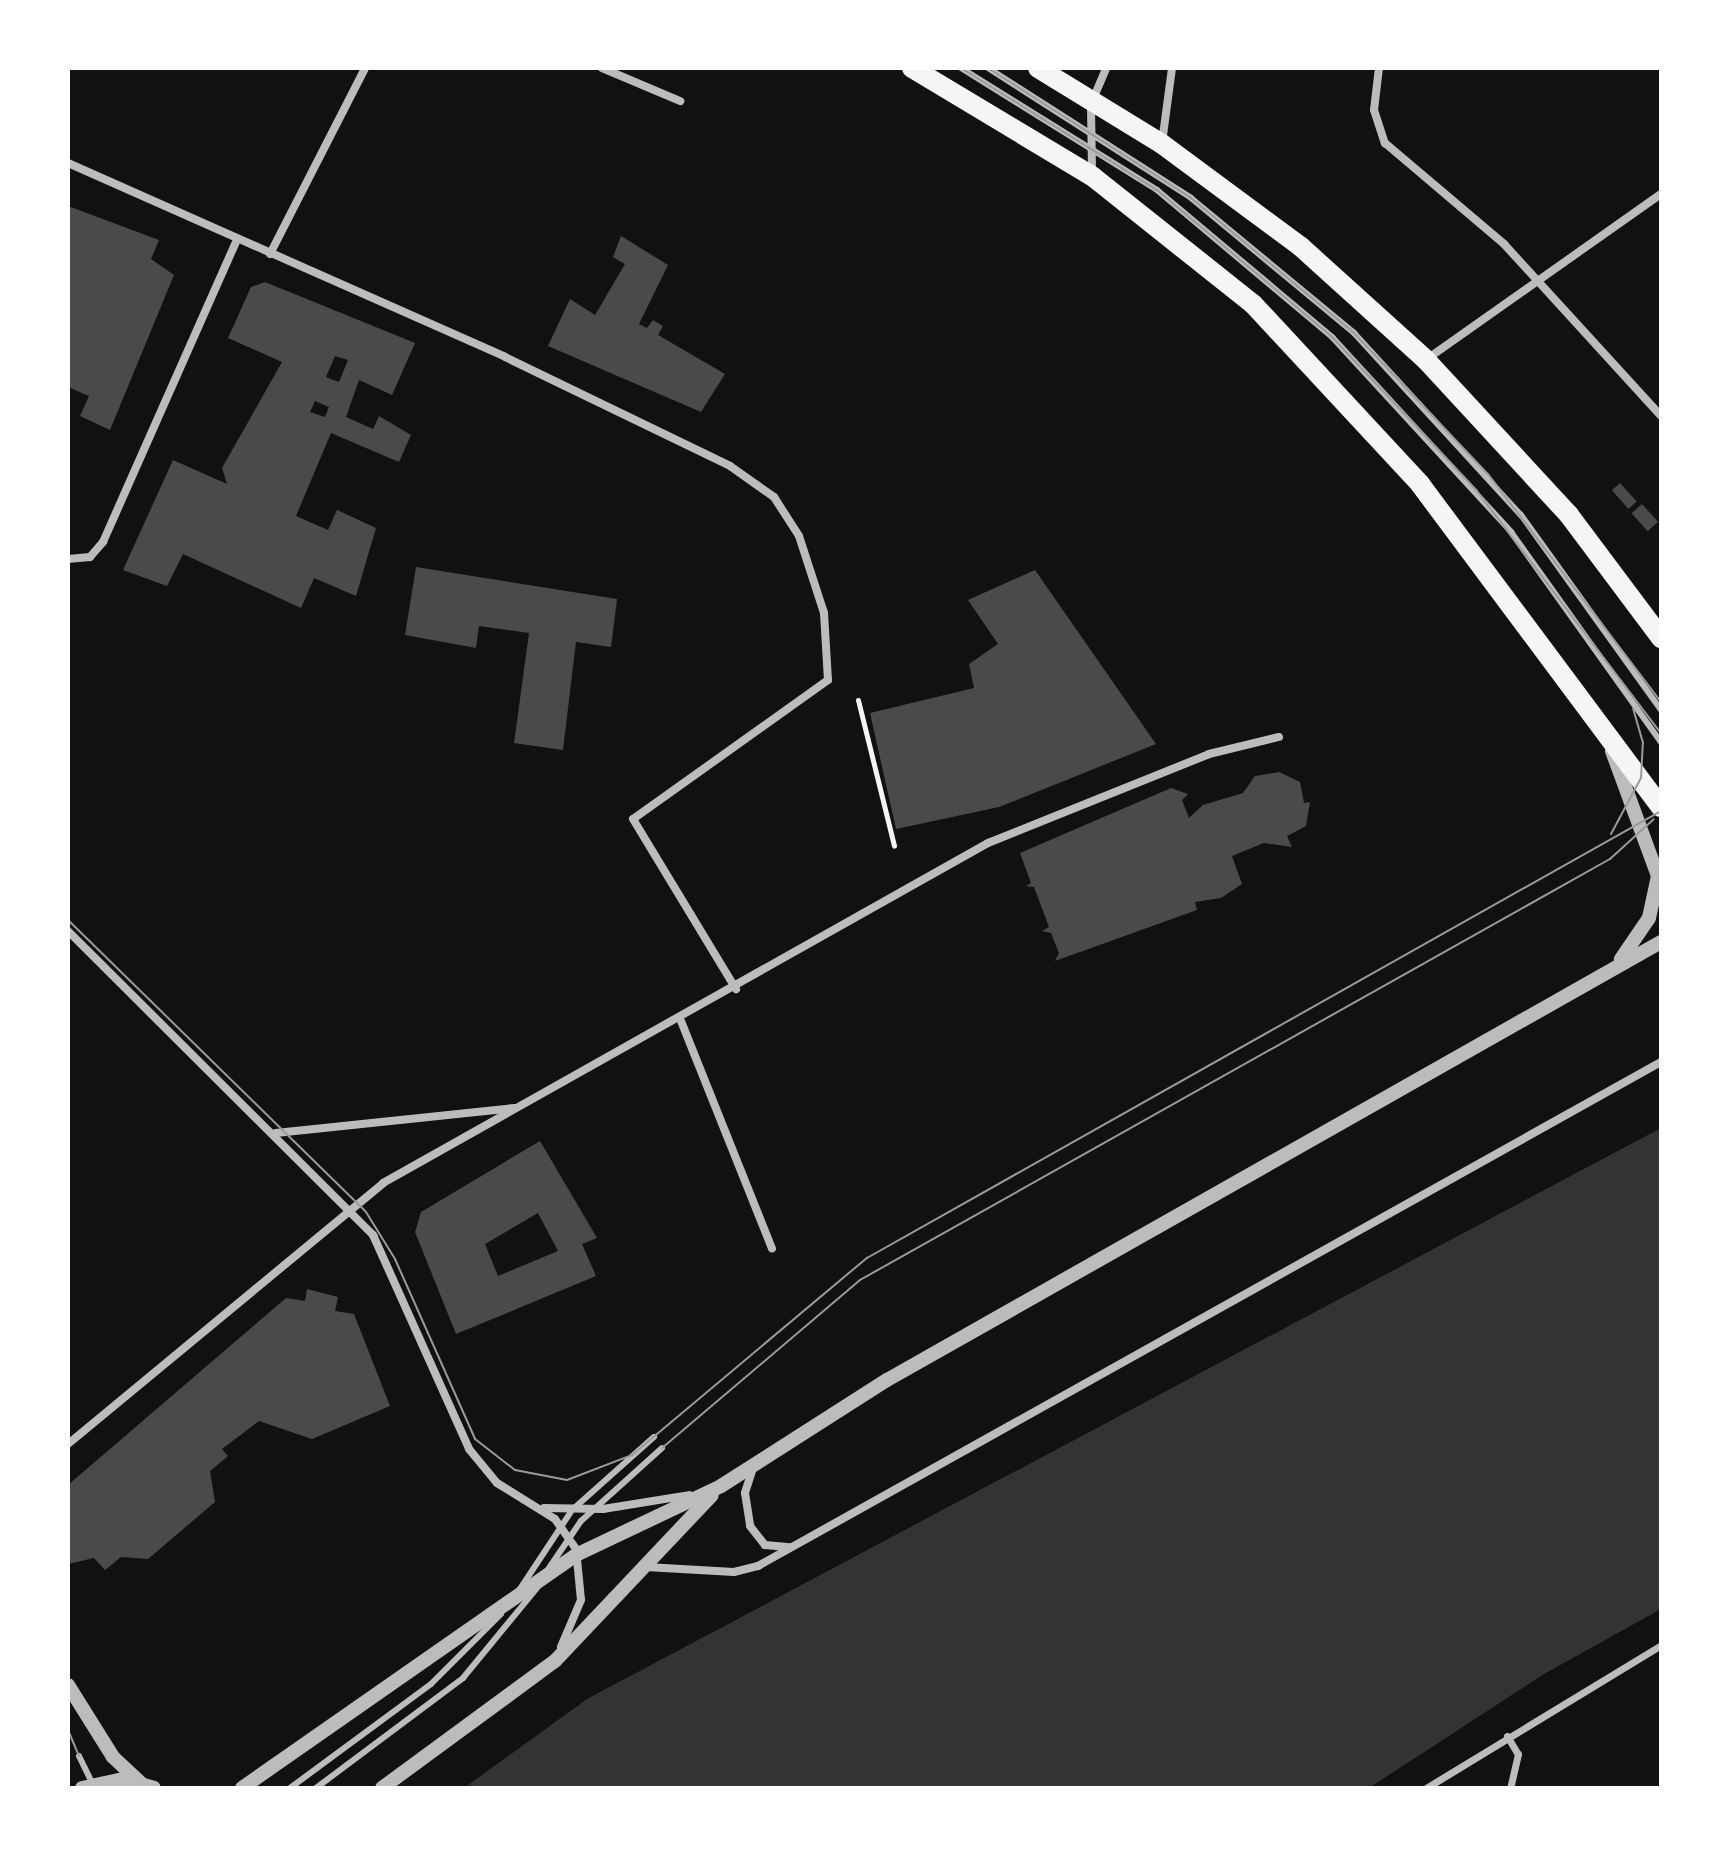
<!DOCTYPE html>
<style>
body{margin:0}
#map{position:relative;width:1729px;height:1856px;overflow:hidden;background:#111;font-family:Lato,sans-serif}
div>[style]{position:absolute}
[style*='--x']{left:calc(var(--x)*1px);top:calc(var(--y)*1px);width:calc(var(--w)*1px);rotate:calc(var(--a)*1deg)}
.water>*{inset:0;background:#333}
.building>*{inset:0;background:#4a4a4a;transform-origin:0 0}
.path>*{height:5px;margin:-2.5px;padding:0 2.5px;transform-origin:2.5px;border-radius:2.5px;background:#f5f5f5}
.service>*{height:6px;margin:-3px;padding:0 3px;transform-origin:3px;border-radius:3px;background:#bcbcbc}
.pedestrian>*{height:7px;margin:-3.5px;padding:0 3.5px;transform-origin:3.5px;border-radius:3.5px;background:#bcbcbc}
.minor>*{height:8px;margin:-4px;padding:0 4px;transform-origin:4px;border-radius:4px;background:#bcbcbc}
.tertiary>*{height:14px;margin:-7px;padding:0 7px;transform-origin:7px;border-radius:7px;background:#bcbcbc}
.primary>*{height:20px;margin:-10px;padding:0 10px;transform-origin:10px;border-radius:10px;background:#f5f5f5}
.tram>*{height:2px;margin:-1px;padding:0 1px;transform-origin:1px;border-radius:1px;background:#9a9a9a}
span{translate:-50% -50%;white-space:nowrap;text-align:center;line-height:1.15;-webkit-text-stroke:6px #fff;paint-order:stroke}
.frame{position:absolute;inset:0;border:70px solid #fff;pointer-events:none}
</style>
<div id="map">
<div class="water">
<i style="clip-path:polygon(1661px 1128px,1661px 1609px,1544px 1674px,1369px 1788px,464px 1788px,587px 1699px)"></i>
</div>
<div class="building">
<i style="clip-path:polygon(68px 206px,159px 240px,151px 259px,174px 275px,110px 430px,80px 416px,89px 396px,68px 387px)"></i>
<i style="clip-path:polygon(621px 236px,668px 265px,639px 324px,647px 328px,653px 320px,663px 326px,658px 335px,725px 374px,701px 412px,548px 346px,570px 299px,595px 315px,625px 264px,613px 257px)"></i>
<i style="clip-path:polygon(evenodd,265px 282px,415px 343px,392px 395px,359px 380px,346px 417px,373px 429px,379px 416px,411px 435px,399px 462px,331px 433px,296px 516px,328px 530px,337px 510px,376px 528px,356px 596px,314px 578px,301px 608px,183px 554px,167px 586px,123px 570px,173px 460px,227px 484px,222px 468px,282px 362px,228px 338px,251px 287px,265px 282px,335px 356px,348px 360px,339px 382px,326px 377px,335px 356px,265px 282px,315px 401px,329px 407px,325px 417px,310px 412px,315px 401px)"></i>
<i style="left:1620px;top:483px;width:25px;height:11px;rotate:48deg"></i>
<i style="left:1642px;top:504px;width:24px;height:14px;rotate:48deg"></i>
<i style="clip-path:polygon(416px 567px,617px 599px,611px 647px,576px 642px,563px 750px,514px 743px,529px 633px,479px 626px,476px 648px,405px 635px)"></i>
<i style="clip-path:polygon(1035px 570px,1156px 744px,999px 807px,896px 829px,870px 713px,974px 688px,969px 664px,998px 644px,968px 600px)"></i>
<i style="clip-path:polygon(1279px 772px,1300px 782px,1304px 803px,1310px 802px,1306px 826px,1287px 836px,1292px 847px,1264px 843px,1232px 856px,1242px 884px,1221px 898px,1195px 902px,1197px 910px,1055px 961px,1059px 953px,1051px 933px,1042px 931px,1049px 927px,1034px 887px,1026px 886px,1031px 883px,1020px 853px,1171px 788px,1188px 794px,1182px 800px,1189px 818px,1203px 805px,1243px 793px,1255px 776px)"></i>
<i style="clip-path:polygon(evenodd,540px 1141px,597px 1238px,582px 1244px,596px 1276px,456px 1334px,415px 1232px,421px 1212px,540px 1141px,538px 1213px,558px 1251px,498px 1276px,485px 1244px,538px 1213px)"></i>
<i style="clip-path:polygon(307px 1289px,338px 1297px,335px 1311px,354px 1314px,390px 1406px,312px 1439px,259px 1421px,222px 1449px,228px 1456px,210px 1471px,215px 1502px,148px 1559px,121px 1557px,105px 1570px,94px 1558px,68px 1564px,68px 1485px,286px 1298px,305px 1301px)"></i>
</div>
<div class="path">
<i style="--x:858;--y:700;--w:150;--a:76.1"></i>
</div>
<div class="service">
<i style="--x:961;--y:68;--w:231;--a:31.9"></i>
<i style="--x:1157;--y:190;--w:229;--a:40"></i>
<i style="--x:1332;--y:337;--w:265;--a:47.4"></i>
<i style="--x:1511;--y:532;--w:258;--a:54.5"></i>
<i style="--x:988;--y:68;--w:241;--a:32.6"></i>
<i style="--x:1191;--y:198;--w:212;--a:39.6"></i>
<i style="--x:1354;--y:333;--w:247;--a:47.5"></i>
<i style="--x:1521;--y:515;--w:240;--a:54.3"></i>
<i style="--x:549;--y:1568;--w:57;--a:-55.8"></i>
<i style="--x:581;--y:1521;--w:109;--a:-42"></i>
<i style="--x:520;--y:1589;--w:95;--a:-56.6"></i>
<i style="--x:572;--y:1510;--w:110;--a:-41.7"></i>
<i style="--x:79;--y:1756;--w:32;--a:64"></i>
<i style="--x:290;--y:1788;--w:175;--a:-36.4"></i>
<i style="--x:431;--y:1684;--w:99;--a:-45"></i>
<i style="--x:316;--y:1788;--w:184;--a:-36.8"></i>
<i style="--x:463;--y:1678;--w:117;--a:-50.6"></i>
</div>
<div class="pedestrian">
<i style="--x:1507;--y:1736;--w:21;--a:59"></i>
<i style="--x:1518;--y:1754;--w:35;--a:103"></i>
<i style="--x:1426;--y:1788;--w:275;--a:-31.3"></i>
</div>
<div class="minor">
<i style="--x:602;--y:68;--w:85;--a:22.9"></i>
<i style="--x:1379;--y:68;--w:42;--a:96.8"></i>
<i style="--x:1374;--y:110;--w:35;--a:72"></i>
<i style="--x:1385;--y:143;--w:156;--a:40.3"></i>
<i style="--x:1504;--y:244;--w:233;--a:47.6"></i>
<i style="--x:1162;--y:143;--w:76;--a:-82.4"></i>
<i style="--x:68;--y:163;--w:478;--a:23.9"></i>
<i style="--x:505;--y:357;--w:250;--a:25.8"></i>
<i style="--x:730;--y:466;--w:54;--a:35.2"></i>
<i style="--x:774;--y:497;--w:46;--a:57.3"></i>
<i style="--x:799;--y:536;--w:81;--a:72"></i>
<i style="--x:824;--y:613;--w:67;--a:86.6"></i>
<i style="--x:828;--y:680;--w:239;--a:144.5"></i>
<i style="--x:633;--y:819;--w:199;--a:58.8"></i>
<i style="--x:1092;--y:171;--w:67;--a:-90.9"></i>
<i style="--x:1091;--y:104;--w:39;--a:-67"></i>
<i style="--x:270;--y:254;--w:209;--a:-62.9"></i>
<i style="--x:1427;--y:359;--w:286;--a:-35.2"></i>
<i style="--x:68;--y:559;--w:22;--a:-5"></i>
<i style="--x:90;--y:557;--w:20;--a:-49"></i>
<i style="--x:103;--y:542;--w:330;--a:-66.1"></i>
<i style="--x:68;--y:931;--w:431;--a:44.9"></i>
<i style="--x:373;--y:1235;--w:235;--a:65.8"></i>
<i style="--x:469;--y:1449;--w:44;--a:50.5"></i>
<i style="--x:497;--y:1483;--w:68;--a:31.8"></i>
<i style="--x:555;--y:1519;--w:37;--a:55"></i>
<i style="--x:576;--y:1549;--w:51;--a:84.4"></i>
<i style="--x:581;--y:1600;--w:51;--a:113.1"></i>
<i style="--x:681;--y:1021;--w:245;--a:68.2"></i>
<i style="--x:276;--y:1133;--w:239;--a:-6"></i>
<i style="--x:68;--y:1444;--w:409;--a:-39.6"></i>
<i style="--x:383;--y:1183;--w:694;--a:-29.34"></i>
<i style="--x:988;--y:843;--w:238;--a:-21.9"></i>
<i style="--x:1209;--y:754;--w:72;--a:-13.7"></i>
<i style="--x:753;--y:1468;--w:26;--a:108"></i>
<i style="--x:745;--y:1493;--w:33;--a:81"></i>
<i style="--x:750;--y:1526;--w:24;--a:52"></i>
<i style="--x:765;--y:1545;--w:25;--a:5"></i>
<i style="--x:544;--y:1508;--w:59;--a:1"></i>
<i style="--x:603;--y:1509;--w:87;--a:-9.2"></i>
<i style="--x:646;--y:1567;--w:88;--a:3.3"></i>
<i style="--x:734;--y:1572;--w:25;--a:-14"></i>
<i style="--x:758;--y:1566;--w:1034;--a:-29.17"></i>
</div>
<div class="tertiary">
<i style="--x:1612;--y:751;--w:133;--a:69.8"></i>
<i style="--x:1658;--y:876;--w:43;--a:102.1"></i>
<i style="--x:1649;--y:918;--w:50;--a:124.3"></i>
<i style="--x:68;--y:1685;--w:85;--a:58"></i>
<i style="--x:113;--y:1757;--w:40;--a:43"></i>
<i style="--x:82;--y:1788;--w:42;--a:-12.4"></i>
<i style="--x:123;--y:1779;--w:32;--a:16"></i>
<i style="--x:242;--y:1788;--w:409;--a:-34.9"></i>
<i style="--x:578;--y:1554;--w:158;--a:-25.4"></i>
<i style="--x:721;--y:1486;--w:197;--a:-32.6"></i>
<i style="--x:887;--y:1380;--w:889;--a:-29.51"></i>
<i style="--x:382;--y:1788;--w:215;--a:-36.3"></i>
<i style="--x:555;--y:1661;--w:228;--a:-46.6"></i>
</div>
<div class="primary">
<i style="--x:912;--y:68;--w:210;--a:31"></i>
<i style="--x:1092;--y:176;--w:206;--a:38.5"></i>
<i style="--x:1253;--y:304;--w:246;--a:47.1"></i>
<i style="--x:1420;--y:484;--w:403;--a:53.3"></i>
<i style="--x:1038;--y:68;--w:145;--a:31.5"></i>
<i style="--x:1162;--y:144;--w:172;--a:36.5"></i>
<i style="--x:1300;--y:246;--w:170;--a:42.1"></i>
<i style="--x:1426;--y:360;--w:211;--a:47.3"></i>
<i style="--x:1569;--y:515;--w:154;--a:53.2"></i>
</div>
<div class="tram">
<i style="--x:961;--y:68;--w:231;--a:31.9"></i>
<i style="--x:1157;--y:190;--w:229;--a:40"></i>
<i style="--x:1332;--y:337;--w:212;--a:46.7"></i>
<i style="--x:1477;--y:491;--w:304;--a:52.8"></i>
<i style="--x:988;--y:68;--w:241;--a:32.6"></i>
<i style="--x:1191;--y:198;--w:212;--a:39.6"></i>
<i style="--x:1354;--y:333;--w:195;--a:46.5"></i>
<i style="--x:1488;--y:474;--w:286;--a:52.8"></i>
<i style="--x:1611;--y:834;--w:64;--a:-61.8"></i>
<i style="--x:1641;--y:778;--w:35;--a:-87"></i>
<i style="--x:1643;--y:743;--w:36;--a:-106"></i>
<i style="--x:68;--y:920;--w:417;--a:44.4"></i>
<i style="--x:366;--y:1212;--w:55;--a:58.3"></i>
<i style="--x:395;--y:1259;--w:197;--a:66"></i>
<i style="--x:475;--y:1439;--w:51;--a:37.8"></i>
<i style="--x:515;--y:1470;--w:53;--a:10.9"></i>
<i style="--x:567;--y:1480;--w:70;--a:-21"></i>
<i style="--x:632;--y:1455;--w:307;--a:-40"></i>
<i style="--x:867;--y:1258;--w:911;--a:-29.38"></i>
<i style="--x:662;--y:1448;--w:260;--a:-40.3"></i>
<i style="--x:860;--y:1280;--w:860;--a:-29.31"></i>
<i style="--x:1610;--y:859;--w:59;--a:-42.3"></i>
<i style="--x:68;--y:1730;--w:28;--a:67"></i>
</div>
<div class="frame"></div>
</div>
